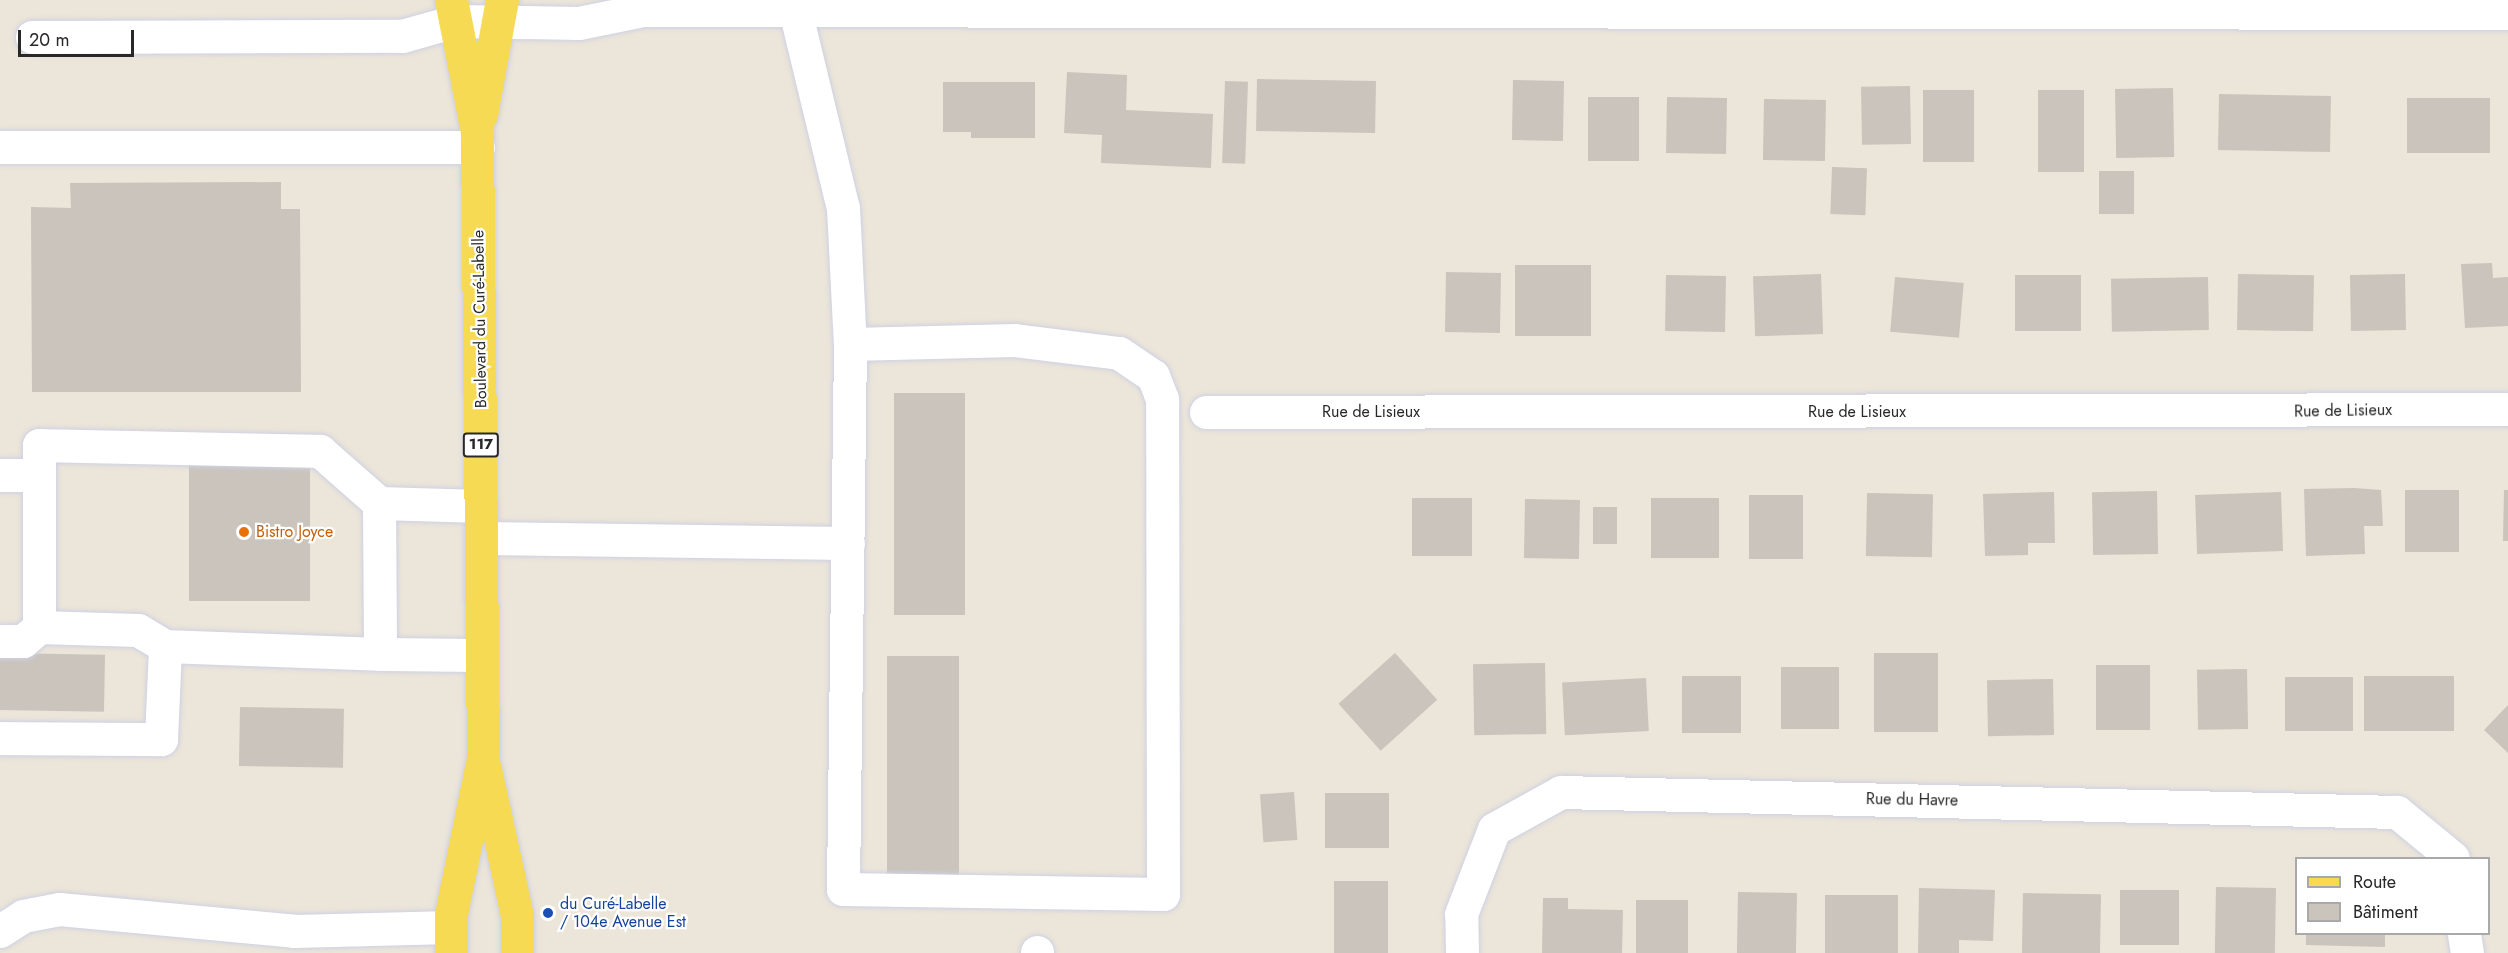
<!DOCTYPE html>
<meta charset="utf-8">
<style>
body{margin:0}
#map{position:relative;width:2508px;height:953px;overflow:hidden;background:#ece5d9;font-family:Jost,sans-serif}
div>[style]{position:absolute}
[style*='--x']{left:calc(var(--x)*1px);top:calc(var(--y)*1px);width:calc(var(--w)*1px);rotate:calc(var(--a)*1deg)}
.building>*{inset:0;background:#cac4bc;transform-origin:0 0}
.roads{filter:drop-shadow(0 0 2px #ced1e2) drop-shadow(0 0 2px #ced1e2)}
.minor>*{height:33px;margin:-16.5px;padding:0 16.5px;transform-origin:16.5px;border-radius:16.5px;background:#fff}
.major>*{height:33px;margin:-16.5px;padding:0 16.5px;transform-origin:16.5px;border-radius:16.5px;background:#f7da53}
.dots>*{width:16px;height:16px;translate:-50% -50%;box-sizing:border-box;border:3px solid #fff;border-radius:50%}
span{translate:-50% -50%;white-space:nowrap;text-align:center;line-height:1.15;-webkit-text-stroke:4.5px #fff;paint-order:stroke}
.shield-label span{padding:2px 4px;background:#fff;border:2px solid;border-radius:4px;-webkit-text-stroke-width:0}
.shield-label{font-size:15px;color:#282828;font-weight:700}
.street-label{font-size:16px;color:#282828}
.food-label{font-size:16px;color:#c56008}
.left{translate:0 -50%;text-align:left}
.transit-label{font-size:16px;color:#164399}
.legend{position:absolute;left:2295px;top:857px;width:195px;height:78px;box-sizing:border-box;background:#fff;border:2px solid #a9a9a9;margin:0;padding:8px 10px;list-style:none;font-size:18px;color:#282828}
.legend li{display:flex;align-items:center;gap:12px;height:30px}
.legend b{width:30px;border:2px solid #a9a9a9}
.scale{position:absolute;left:18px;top:30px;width:116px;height:27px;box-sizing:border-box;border:3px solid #282828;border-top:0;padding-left:8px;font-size:18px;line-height:21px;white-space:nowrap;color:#282828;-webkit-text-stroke:4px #fff;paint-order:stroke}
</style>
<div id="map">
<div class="building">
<i style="clip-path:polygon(1067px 72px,1127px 75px,1126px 110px,1213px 114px,1211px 168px,1101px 163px,1102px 135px,1064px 133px)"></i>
<i style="left:1257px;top:79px;width:119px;height:52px;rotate:1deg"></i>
<i style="left:1513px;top:80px;width:51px;height:60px;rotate:1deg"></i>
<i style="left:1225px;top:81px;width:23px;height:82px;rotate:2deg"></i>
<i style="clip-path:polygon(943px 82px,1035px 82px,1035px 138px,971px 138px,971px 132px,943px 132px)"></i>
<i style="left:1910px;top:86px;width:58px;height:49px;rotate:89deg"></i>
<i style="left:2173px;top:88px;width:69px;height:58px;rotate:89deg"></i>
<i style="left:1923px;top:90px;width:51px;height:72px"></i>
<i style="left:2038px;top:90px;width:46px;height:82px"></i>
<i style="left:2219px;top:94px;width:112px;height:56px;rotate:1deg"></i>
<i style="left:1588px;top:97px;width:51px;height:64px"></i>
<i style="left:1667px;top:97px;width:60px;height:56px;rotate:1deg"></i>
<i style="left:2407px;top:98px;width:83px;height:55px"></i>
<i style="left:1764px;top:99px;width:62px;height:61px;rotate:1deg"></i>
<i style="left:1832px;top:167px;width:35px;height:47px;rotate:2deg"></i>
<i style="left:2099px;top:171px;width:35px;height:43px"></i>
<i style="clip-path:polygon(281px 182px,281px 209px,300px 209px,301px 392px,32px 392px,31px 207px,71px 208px,70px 183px)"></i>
<i style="clip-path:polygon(2492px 263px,2493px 278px,2508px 277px,2508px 326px,2465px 328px,2461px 264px)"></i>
<i style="left:1515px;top:265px;width:76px;height:71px"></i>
<i style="left:1446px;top:272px;width:55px;height:60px;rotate:1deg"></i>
<i style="left:1821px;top:274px;width:60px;height:68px;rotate:88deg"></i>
<i style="left:2238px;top:274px;width:76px;height:56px;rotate:1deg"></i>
<i style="left:2405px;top:274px;width:56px;height:55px;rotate:89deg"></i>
<i style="left:1666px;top:275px;width:60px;height:56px;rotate:1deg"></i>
<i style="left:2015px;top:275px;width:66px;height:56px"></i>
<i style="left:1895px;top:277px;width:69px;height:55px;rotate:5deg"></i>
<i style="left:2208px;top:277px;width:53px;height:97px;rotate:89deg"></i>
<i style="left:894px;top:393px;width:71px;height:222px"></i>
<i style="left:189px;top:462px;width:121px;height:139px"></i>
<i style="clip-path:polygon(2354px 488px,2381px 490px,2383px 526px,2364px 526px,2365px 554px,2306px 556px,2304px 489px)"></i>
<i style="left:2405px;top:490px;width:54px;height:62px"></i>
<i style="clip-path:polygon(2504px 490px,2508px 490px,2508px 541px,2503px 541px)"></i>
<i style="left:2157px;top:491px;width:63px;height:65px;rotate:89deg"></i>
<i style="clip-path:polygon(2054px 492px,2055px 543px,2028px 543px,2028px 555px,1985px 556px,1983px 494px)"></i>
<i style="left:2281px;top:492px;width:59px;height:86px;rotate:88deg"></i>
<i style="left:1867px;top:493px;width:66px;height:63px;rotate:1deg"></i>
<i style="left:1749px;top:495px;width:54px;height:64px"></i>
<i style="left:1412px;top:498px;width:60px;height:58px"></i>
<i style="left:1719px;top:498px;width:60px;height:68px;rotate:90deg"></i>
<i style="left:1525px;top:499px;width:55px;height:59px;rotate:1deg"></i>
<i style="left:1593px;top:507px;width:24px;height:37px"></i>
<i style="left:0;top:653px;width:105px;height:57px;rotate:1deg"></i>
<i style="left:1395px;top:653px;width:63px;height:76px;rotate:48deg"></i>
<i style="left:1874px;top:653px;width:64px;height:79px"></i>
<i style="left:887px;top:656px;width:72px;height:223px"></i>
<i style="left:1545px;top:663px;width:71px;height:72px;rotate:89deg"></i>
<i style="left:2096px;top:665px;width:54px;height:65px"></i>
<i style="left:1781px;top:667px;width:58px;height:62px"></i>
<i style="left:2247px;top:669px;width:60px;height:50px;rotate:89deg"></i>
<i style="left:1741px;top:676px;width:57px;height:59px;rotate:90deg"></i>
<i style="left:2454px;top:676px;width:55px;height:90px;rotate:90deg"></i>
<i style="left:2285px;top:677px;width:68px;height:54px"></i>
<i style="left:1646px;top:678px;width:53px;height:84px;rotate:87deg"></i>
<i style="left:2053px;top:679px;width:56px;height:66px;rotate:89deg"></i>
<i style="clip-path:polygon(2508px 705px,2508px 753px,2484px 730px)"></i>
<i style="left:240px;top:707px;width:104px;height:59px;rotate:1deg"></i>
<i style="left:1294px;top:792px;width:48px;height:34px;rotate:86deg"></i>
<i style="left:1325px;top:793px;width:64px;height:55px"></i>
<i style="left:1334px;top:881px;width:54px;height:72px"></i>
<i style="left:2216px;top:887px;width:60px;height:66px;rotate:1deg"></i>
<i style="clip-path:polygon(1919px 888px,1995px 890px,1993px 941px,1959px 940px,1959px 953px,1918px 953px)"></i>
<i style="left:2120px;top:890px;width:59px;height:55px"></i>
<i style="left:1738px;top:892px;width:59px;height:61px;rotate:1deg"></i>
<i style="left:2023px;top:893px;width:78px;height:60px;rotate:1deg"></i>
<i style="left:1825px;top:895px;width:73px;height:58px"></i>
<i style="clip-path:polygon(1543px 898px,1568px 898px,1568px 909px,1623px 910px,1622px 953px,1542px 953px)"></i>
<i style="left:1636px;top:900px;width:52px;height:53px"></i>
<i style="clip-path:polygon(2306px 934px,2385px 934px,2385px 947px,2306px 945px)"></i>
</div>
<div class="roads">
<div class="minor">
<i style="--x:795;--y:10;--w:204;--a:76.4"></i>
<i style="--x:843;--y:208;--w:136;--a:87.1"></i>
<i style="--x:850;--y:344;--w:545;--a:90.74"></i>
<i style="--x:843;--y:889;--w:320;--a:0.9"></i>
<i style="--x:1163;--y:894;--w:495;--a:-90.1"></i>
<i style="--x:1162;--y:399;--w:25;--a:-111"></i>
<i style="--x:1153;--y:376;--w:41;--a:-145.9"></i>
<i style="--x:1119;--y:353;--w:105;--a:-172.9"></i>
<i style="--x:1015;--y:340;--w:165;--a:178.6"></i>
<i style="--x:32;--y:37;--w:370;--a:-0.2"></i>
<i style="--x:402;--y:36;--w:55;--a:-15.8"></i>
<i style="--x:455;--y:21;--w:124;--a:0.9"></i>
<i style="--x:579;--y:23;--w:65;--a:-11.5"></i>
<i style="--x:643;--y:10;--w:1865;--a:0.09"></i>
<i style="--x:0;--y:147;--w:478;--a:0"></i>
<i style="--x:1206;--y:412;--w:1302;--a:-0.13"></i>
<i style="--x:0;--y:475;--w:39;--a:0"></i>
<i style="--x:379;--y:503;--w:79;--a:-138.6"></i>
<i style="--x:320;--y:451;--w:281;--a:-178.8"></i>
<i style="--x:39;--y:445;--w:182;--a:90"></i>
<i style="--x:39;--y:627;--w:99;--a:1.7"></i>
<i style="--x:138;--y:630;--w:31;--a:31"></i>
<i style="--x:165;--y:646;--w:215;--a:2.1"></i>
<i style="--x:481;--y:506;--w:102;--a:-178.3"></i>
<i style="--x:379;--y:503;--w:151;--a:89.6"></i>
<i style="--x:380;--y:654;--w:102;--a:0.6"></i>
<i style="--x:482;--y:538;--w:366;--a:0.8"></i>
<i style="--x:0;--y:641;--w:23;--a:0"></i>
<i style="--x:23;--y:641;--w:21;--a:-41"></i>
<i style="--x:0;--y:738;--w:161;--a:0.4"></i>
<i style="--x:161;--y:739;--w:93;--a:-87.5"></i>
<i style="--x:0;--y:931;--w:27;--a:-33"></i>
<i style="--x:23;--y:916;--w:37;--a:-11"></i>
<i style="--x:59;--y:909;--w:236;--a:5.3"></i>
<i style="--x:294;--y:931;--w:157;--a:-1.5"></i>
<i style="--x:2464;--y:934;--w:19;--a:81"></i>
<i style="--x:1037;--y:952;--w:1;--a:90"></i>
<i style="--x:1462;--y:953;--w:39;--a:-91"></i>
<i style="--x:1461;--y:914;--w:91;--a:-68.8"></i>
<i style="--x:1494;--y:829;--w:77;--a:-28.9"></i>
<i style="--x:1561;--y:792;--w:836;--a:1.37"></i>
<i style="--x:2397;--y:812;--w:72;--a:39.4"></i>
</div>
<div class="major">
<i style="--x:481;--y:115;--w:117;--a:-79.7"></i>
<i style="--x:485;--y:769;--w:150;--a:77.7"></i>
<i style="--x:517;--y:916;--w:37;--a:90"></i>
<i style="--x:451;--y:953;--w:39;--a:-90"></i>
<i style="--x:451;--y:914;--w:159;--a:-78.4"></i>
<i style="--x:483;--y:758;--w:626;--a:-90.55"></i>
<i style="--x:477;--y:132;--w:135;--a:-101.1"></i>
</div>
</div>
<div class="dots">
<i style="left:244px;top:532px;background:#e8710a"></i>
<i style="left:548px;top:913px;background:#1a4fb4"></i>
</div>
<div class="shield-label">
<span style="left:481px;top:445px">117</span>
</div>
<div class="street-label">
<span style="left:480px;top:319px;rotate:-91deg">Boulevard du Curé-Labelle</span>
<span style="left:2343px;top:411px;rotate:-1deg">Rue de Lisieux</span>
<span style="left:1371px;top:412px">Rue de Lisieux</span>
<span style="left:1857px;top:412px">Rue de Lisieux</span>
<span style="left:1912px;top:800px;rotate:1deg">Rue du Havre</span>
</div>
<div class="food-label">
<span class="left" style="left:256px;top:532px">Bistro Joyce</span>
</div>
<div class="transit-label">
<span class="left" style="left:560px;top:913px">du Curé-Labelle<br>/ 104e Avenue Est</span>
</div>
<ul class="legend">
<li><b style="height:8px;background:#f7da53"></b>Route</li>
<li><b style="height:16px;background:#cac4bc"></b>Bâtiment</li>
</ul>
<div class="scale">20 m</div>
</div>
